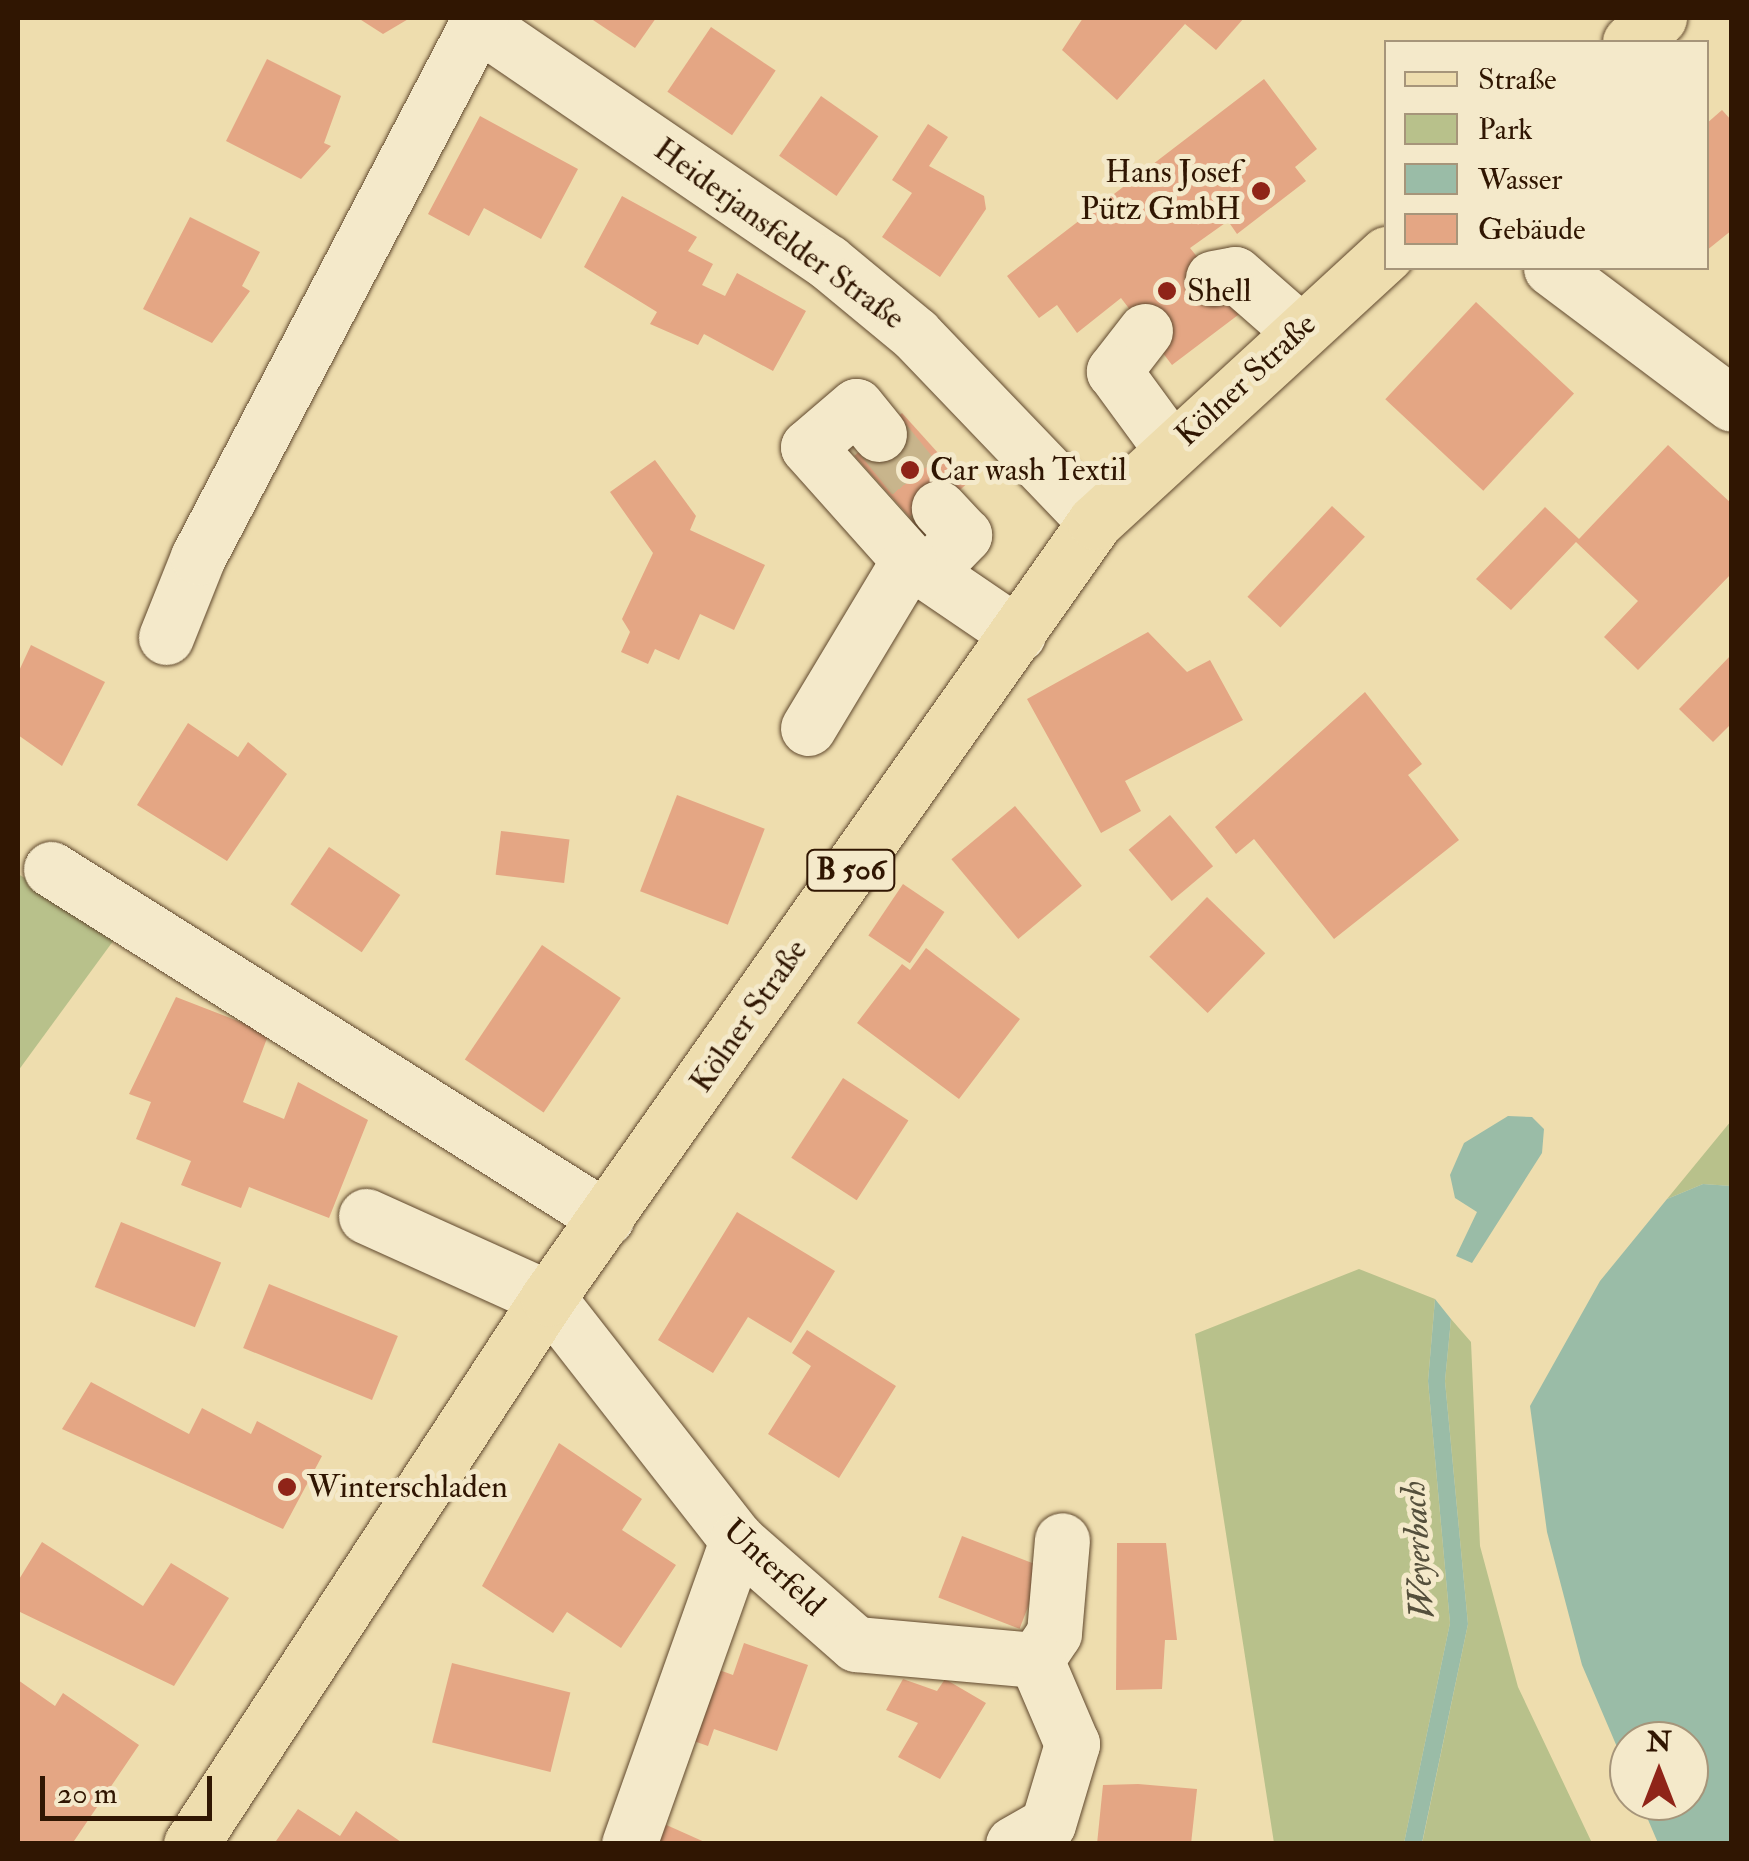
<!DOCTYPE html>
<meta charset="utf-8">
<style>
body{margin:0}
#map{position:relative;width:1749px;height:1861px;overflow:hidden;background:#eeddae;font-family:"IM FELL Double Pica",serif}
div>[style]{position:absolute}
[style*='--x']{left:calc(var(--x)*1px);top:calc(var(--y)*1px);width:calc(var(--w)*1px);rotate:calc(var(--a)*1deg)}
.green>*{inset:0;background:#b8c18b}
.water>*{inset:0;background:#9abca7}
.building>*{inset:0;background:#e4a684;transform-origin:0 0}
.minor-tunnel>*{height:55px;margin-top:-27.5px;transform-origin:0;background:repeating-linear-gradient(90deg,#c8b58c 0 55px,transparent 0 83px)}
.roads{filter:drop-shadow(0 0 2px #60482d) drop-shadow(0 0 2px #60482d)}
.minor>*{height:55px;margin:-27.5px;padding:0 27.5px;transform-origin:27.5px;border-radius:27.5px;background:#f4e9ca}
.major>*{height:55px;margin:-27.5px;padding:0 27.5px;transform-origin:27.5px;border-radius:27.5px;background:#eeddae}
.dots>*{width:28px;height:28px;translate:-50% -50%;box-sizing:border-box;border:5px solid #f4e9ca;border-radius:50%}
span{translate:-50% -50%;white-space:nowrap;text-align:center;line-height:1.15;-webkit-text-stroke:10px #f4e9ca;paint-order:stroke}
.shield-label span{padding:2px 8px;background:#f4e9ca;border:2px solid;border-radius:8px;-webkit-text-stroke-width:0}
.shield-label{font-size:30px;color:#301602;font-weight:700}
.poi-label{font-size:32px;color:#301602}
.right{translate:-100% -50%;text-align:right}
.left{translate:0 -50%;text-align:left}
.street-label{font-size:32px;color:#301602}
.water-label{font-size:35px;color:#55503c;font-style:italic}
.frame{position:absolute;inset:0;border:20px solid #301602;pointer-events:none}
.legend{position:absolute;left:1384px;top:40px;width:325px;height:230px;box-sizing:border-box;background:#f4e9ca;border:2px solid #a6957a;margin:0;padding:12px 18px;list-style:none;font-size:30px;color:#301602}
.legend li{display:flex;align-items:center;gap:20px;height:50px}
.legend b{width:50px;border:2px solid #a6957a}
.north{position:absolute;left:1609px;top:1721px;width:100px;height:100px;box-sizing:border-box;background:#f4e9ca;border:2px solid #a6957a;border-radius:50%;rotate:0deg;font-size:28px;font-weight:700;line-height:40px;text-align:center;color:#301602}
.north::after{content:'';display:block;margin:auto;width:35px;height:45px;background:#8f2418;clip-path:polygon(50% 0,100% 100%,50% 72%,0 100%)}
.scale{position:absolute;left:40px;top:1776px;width:172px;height:45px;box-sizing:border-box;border:5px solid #301602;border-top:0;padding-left:12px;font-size:30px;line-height:35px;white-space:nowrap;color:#301602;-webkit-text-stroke:8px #f4e9ca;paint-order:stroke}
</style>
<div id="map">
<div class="green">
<i style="clip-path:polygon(18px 874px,119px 933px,18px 1071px)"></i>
<i style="clip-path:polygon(1731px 1121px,1731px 1186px,1703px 1184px,1667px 1199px)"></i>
<i style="clip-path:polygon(1359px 1269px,1435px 1299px,1428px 1381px,1450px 1623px,1404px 1843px,1274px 1843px,1195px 1334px)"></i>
<i style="clip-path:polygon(1451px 1319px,1471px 1342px,1480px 1546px,1518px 1687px,1592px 1843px,1422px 1844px,1468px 1624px,1445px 1381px)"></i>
</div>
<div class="water">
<i style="clip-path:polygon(1508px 1116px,1532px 1117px,1544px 1129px,1542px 1153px,1472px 1263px,1456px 1256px,1477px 1212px,1455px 1198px,1450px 1175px,1464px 1143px)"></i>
<i style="clip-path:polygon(1703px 1184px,1732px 1186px,1731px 1843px,1658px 1843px,1640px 1801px,1689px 1801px,1689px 1741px,1629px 1741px,1629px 1775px,1582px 1665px,1547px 1532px,1530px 1406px,1600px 1281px,1667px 1199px)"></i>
<i style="clip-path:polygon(1435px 1299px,1451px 1319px,1445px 1381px,1468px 1624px,1422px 1843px,1404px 1843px,1450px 1623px,1428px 1381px)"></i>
</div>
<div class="building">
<i style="clip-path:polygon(358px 18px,410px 18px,383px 34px)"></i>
<i style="clip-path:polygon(590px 18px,656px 18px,635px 48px)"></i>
<i style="clip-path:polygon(1083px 18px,1244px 18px,1216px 50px,1185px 24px,1117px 100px,1062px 50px)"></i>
<i style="left:711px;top:27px;width:78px;height:78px;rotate:34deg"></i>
<i style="clip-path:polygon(267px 59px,341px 96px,324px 143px,331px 146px,301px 179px,226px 141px)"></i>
<i style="clip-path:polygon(1264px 79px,1317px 149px,1295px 167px,1306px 181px,1237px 234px,1228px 221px,1190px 248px,1242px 312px,1172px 365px,1121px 298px,1077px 333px,1057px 305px,1039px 318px,1007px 276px)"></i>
<i style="left:821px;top:96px;width:70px;height:73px;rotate:35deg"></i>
<i style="clip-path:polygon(1722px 110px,1732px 121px,1732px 230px,1706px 251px,1706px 124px)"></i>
<i style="clip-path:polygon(480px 116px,578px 169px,541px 239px,484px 208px,469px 236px,428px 214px)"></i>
<i style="clip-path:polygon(928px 124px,948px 137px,929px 166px,984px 196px,986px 209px,940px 277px,882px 237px,912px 193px,892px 180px)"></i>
<i style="clip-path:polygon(622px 196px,697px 237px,688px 251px,713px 264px,702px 285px,725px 296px,737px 273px,806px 311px,773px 371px,704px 334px,698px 345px,650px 324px,657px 312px,584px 267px)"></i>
<i style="clip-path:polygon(190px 217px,260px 252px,242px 286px,250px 291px,212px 343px,143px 309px)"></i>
<i style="left:1476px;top:302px;width:134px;height:133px;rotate:43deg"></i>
<i style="left:902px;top:413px;width:96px;height:64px;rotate:48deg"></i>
<i style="clip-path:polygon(1668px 445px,1732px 504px,1732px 573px,1638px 670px,1604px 637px,1638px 601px,1576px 542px,1511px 610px,1476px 579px,1545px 507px,1579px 539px)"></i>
<i style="clip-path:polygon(655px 460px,696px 516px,690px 530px,765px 565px,734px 630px,700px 614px,679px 660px,655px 649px,648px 664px,621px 652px,630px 632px,622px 619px,653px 553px,610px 492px)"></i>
<i style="left:1332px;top:506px;width:45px;height:124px;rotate:43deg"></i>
<i style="clip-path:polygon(1148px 632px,1187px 672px,1210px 660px,1243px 720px,1125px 781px,1141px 811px,1101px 833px,1027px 699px)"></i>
<i style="clip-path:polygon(31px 645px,105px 682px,62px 766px,18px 735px,18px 673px)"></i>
<i style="clip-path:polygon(1732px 654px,1732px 723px,1713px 742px,1679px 709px)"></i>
<i style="clip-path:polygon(1365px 692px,1422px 764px,1408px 775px,1459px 840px,1334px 939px,1254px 839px,1236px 854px,1215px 827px)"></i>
<i style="clip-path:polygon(188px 723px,238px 757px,248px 742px,287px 774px,227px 861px,137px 805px)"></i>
<i style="left:677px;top:795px;width:94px;height:103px;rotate:21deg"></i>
<i style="left:1015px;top:806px;width:104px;height:83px;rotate:50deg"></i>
<i style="left:1170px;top:815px;width:67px;height:54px;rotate:50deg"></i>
<i style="left:501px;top:831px;width:69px;height:44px;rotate:7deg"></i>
<i style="left:329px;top:847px;width:86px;height:69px;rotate:34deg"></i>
<i style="left:903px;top:884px;width:50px;height:62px;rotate:34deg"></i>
<i style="left:1207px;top:897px;width:81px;height:83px;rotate:44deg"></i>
<i style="left:542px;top:945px;width:95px;height:138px;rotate:34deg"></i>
<i style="clip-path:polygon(926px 948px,1020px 1019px,959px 1099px,857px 1023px,902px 964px,910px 970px)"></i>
<i style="clip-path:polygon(176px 997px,269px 1033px,243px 1102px,284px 1119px,298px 1082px,368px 1120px,329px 1218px,249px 1187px,241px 1208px,181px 1185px,191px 1161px,136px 1139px,151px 1102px,129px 1094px)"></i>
<i style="left:843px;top:1078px;width:78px;height:95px;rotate:33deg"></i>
<i style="clip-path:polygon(737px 1212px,835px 1271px,791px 1343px,748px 1317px,713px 1373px,658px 1340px)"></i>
<i style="left:121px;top:1222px;width:108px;height:70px;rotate:22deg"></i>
<i style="left:269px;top:1284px;width:139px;height:69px;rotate:22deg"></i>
<i style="clip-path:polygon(807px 1330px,896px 1386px,839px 1478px,768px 1434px,811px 1366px,792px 1353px)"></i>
<i style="clip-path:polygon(91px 1382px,189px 1434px,202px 1408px,251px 1434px,257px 1421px,322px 1456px,283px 1529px,62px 1429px)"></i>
<i style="clip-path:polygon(559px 1443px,642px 1499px,622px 1530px,676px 1565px,621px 1648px,567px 1612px,553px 1633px,482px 1586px)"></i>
<i style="left:962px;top:1536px;width:87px;height:66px;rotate:21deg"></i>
<i style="clip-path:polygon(42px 1542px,143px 1606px,171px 1563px,229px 1598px,174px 1686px,18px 1611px,18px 1581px)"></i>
<i style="clip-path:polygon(1117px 1543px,1166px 1543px,1177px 1640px,1165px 1640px,1162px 1689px,1116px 1690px)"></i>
<i style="clip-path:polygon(744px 1643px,808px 1665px,777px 1751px,714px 1729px,708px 1746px,685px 1738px,711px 1667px,733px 1675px)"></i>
<i style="left:452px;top:1663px;width:122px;height:82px;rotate:14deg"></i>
<i style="clip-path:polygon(903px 1679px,937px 1691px,945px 1679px,986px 1703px,940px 1779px,898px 1757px,918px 1723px,886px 1710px)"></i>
<i style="clip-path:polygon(18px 1680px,55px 1706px,63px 1693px,139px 1745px,72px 1844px,18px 1844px)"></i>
<i style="clip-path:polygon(1138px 1784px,1197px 1789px,1191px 1844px,1097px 1844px,1103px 1785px)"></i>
<i style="clip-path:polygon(298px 1809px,340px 1836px,356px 1811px,404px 1844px,274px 1844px)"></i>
<i style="clip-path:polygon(662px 1823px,709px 1844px,653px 1844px)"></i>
</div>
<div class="minor-tunnel">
<i style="--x:879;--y:434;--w:95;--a:51"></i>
</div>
<div class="roads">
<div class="minor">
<i style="--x:476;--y:22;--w:426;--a:34.3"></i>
<i style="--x:828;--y:262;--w:113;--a:39.6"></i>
<i style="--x:915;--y:334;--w:260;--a:46.2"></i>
<i style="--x:1551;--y:268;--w:226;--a:36.9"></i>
<i style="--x:1213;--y:278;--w:22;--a:-10"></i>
<i style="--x:1235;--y:274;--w:85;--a:41.2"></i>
<i style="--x:1145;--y:331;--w:51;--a:127.8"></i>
<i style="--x:1114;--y:371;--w:97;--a:53.8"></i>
<i style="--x:879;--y:434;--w:36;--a:-129"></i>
<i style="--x:856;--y:406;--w:63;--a:139.5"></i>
<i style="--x:808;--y:447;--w:152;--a:48.2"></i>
<i style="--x:909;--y:560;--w:132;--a:34.2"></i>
<i style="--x:928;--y:572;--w:52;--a:-45.8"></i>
<i style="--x:964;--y:535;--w:37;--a:-133"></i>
<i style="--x:166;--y:637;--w:86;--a:-68.2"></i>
<i style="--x:198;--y:557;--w:608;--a:-62.38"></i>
<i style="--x:808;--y:728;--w:196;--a:-59"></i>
<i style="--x:51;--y:869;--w:656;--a:32.16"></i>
<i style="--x:366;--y:1216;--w:200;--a:24.3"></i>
<i style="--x:548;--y:1298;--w:307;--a:52"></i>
<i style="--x:737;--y:1540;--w:158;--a:41.2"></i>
<i style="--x:856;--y:1644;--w:181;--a:5.1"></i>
<i style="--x:1036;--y:1660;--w:32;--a:-56"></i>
<i style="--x:1054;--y:1633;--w:93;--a:-85.1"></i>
<i style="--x:629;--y:1844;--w:323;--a:-70.4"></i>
<i style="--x:1013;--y:1844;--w:40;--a:-29.7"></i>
<i style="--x:1048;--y:1824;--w:84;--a:-73.3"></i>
<i style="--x:1072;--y:1744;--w:91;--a:-113.2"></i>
</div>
<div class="major">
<i style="--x:1630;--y:42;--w:38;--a:-40"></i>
<i style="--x:191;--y:1844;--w:652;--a:-56.82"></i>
<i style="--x:548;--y:1298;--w:949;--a:-54.82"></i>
<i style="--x:1095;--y:522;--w:396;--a:-42.6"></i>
</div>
</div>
<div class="dots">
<i style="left:1261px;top:191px;background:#8f2418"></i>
<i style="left:1167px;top:291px;background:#8f2418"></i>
<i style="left:910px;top:470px;background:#8f2418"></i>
<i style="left:287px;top:1487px;background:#8f2418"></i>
</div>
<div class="shield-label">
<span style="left:851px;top:870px">B 506</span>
</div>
<div class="poi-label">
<span class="right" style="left:1241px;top:191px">Hans Josef<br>Pütz GmbH</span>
<span class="left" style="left:1187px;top:291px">Shell</span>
<span class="left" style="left:930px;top:470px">Car wash Textil</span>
<span class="left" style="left:307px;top:1487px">Winterschladen</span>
</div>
<div class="street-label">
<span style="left:779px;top:234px;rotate:36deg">Heiderjansfelder Straße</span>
<span style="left:1246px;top:380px;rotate:-43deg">Kölner Straße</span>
<span style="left:749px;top:1016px;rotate:-55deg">Kölner Straße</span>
<span style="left:774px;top:1568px;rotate:43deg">Unterfeld</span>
</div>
<div class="water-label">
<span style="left:1418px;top:1550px;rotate:-94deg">Weyerbach</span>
</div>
<div class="frame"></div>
<ul class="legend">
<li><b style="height:12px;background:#eeddae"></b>Straße</li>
<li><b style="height:28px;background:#b8c18b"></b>Park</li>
<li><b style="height:28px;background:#9abca7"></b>Wasser</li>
<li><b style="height:28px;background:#e4a684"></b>Gebäude</li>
</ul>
<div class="north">N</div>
<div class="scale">20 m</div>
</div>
